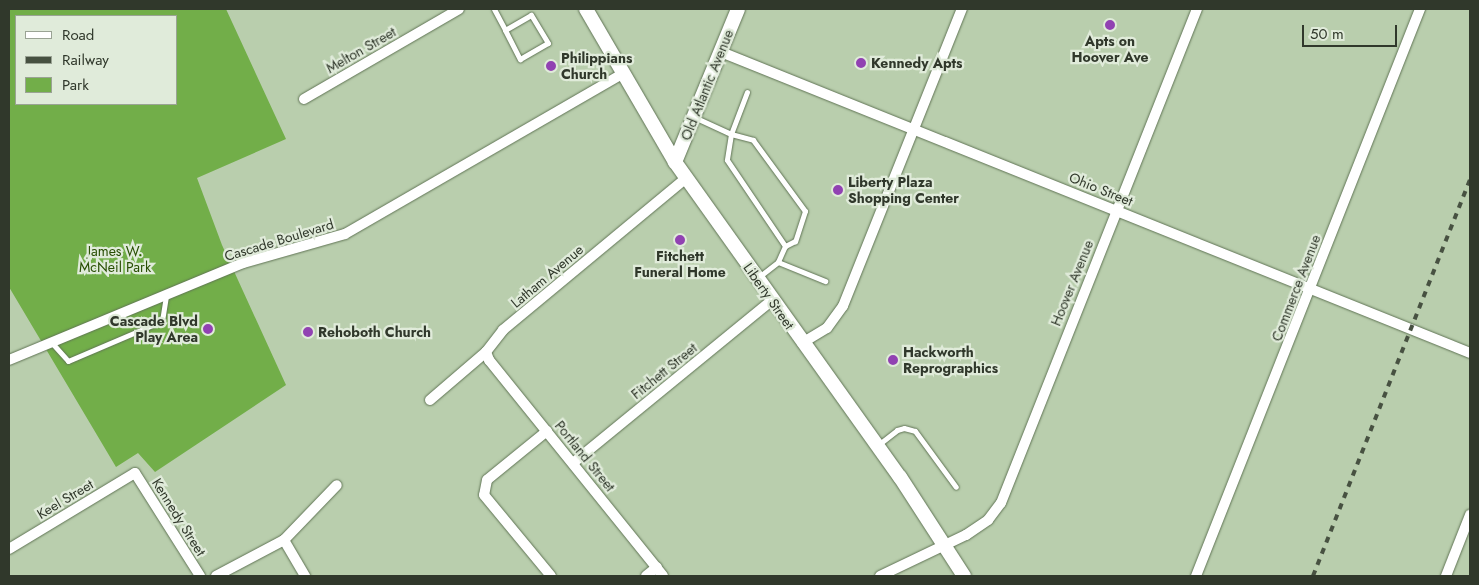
<!DOCTYPE html>
<style>
body{margin:0}
#map{position:relative;width:1479px;height:585px;overflow:hidden;background:#b9cead;font-family:Jost,sans-serif}
div>[style]{position:absolute}
[style*='--x']{left:calc(var(--x)*1px);top:calc(var(--y)*1px);width:calc(var(--w)*1px);rotate:calc(var(--a)*1deg)}
.green>*{inset:0;background:#72ae49}
.roads{filter:drop-shadow(0 0 1px #607455) drop-shadow(0 0 1px #607455)}
.service>*{height:5px;margin:-2.5px;padding:0 2.5px;transform-origin:2.5px;border-radius:2.5px;background:#fff}
.minor>*{height:10px;margin:-5px;padding:0 5px;transform-origin:5px;border-radius:5px;background:#fff}
.secondary>*{height:14px;margin:-7px;padding:0 7px;transform-origin:7px;border-radius:7px;background:#fff}
.rail>*{height:4px;margin-top:-2px;transform-origin:0;background:repeating-linear-gradient(90deg,#475141 0 6px,transparent 0 12px)}
.dots>*{width:14px;height:14px;translate:-50% -50%;box-sizing:border-box;border:2px solid #e0ebda;border-radius:50%}
span{translate:-50% -50%;white-space:nowrap;text-align:center;line-height:1.15;-webkit-text-stroke:4.5px #e0ebda;paint-order:stroke}
.poi-label{font-size:14px;color:#30382b;font-weight:700}
.left{translate:0 -50%;text-align:left}
.right{translate:-100% -50%;text-align:right}
.street-label{font-size:14px;color:#30382b}
.park-label{font-size:14px;color:#284e03}
.frame{position:absolute;inset:0;border:10px solid #30382b;pointer-events:none}
.legend{position:absolute;left:15px;top:15px;width:162px;height:90px;box-sizing:border-box;background:#e0ebda;border:1px solid #9aa394;margin:0;padding:6px 9px;list-style:none;font-size:15px;color:#30382b}
.legend li{display:flex;align-items:center;gap:10px;height:25px}
.legend b{width:25px;border:1px solid #9aa394}
.scale{position:absolute;left:1302px;top:25px;width:95px;height:22px;box-sizing:border-box;border:2px solid #30382b;border-top:0;padding-left:6px;font-size:15px;line-height:18px;white-space:nowrap;color:#30382b;-webkit-text-stroke:4px #e0ebda;paint-order:stroke}
</style>
<div id="map">
<div class="green">
<i style="clip-path:polygon(evenodd,9px 9px,226px 9px,286px 139px,197px 178px,222px 245px,286px 385px,155px 472px,138px 453px,116px 467px,9px 287px,9px 9px,16px 16px,176px 16px,176px 104px,16px 104px,16px 16px)"></i>
</div>
<div class="roads">
<div class="service">
<i style="--x:494;--y:9;--w:24;--a:62"></i>
<i style="--x:505;--y:30;--w:33;--a:63"></i>
<i style="--x:520;--y:59;--w:32;--a:-30"></i>
<i style="--x:548;--y:43;--w:33;--a:-121"></i>
<i style="--x:531;--y:15;--w:30;--a:150"></i>
<i style="--x:747;--y:92;--w:45;--a:110.9"></i>
<i style="--x:731;--y:134;--w:23;--a:15"></i>
<i style="--x:753;--y:140;--w:88;--a:53.8"></i>
<i style="--x:805;--y:211;--w:32;--a:108"></i>
<i style="--x:795;--y:241;--w:11;--a:153"></i>
<i style="--x:694;--y:117;--w:41;--a:24.7"></i>
<i style="--x:731;--y:134;--w:26;--a:99"></i>
<i style="--x:727;--y:160;--w:104;--a:56"></i>
<i style="--x:785;--y:246;--w:17;--a:114"></i>
<i style="--x:778;--y:262;--w:24;--a:142"></i>
<i style="--x:778;--y:262;--w:51;--a:22"></i>
<i style="--x:52;--y:343;--w:24;--a:48"></i>
<i style="--x:68;--y:361;--w:102;--a:-23.1"></i>
<i style="--x:162;--y:321;--w:25;--a:-81"></i>
<i style="--x:878;--y:445;--w:24;--a:-38"></i>
<i style="--x:897;--y:430;--w:7;--a:-16"></i>
<i style="--x:904;--y:428;--w:11;--a:15"></i>
<i style="--x:915;--y:431;--w:69;--a:53.8"></i>
</div>
<div class="minor">
<i style="--x:721;--y:52;--w:807;--a:21.89"></i>
<i style="--x:304;--y:99;--w:179;--a:-30.1"></i>
<i style="--x:802;--y:343;--w:29;--a:-31"></i>
<i style="--x:827;--y:328;--w:27;--a:-54"></i>
<i style="--x:843;--y:306;--w:320;--a:-68.2"></i>
<i style="--x:486;--y:352;--w:9;--a:69"></i>
<i style="--x:489;--y:360;--w:277;--a:51.1"></i>
<i style="--x:9;--y:360;--w:253;--a:-22.5"></i>
<i style="--x:243;--y:263;--w:106;--a:-15.9"></i>
<i style="--x:345;--y:234;--w:320;--a:-30"></i>
<i style="--x:430;--y:400;--w:74;--a:-40.6"></i>
<i style="--x:486;--y:352;--w:28;--a:-52"></i>
<i style="--x:503;--y:330;--w:238;--a:-39.7"></i>
<i style="--x:547;--y:431;--w:77;--a:140.8"></i>
<i style="--x:487;--y:480;--w:15;--a:101"></i>
<i style="--x:484;--y:495;--w:105;--a:50.4"></i>
<i style="--x:573;--y:463;--w:257;--a:-39.3"></i>
<i style="--x:284;--y:540;--w:42;--a:59.7"></i>
<i style="--x:9;--y:549;--w:147;--a:-31.1"></i>
<i style="--x:135;--y:473;--w:122;--a:57.7"></i>
<i style="--x:216;--y:576;--w:77;--a:-27.9"></i>
<i style="--x:284;--y:540;--w:76;--a:-46.1"></i>
<i style="--x:646;--y:576;--w:14;--a:-39"></i>
<i style="--x:880;--y:576;--w:95;--a:-25.5"></i>
<i style="--x:966;--y:535;--w:27;--a:-34"></i>
<i style="--x:988;--y:520;--w:21;--a:-53"></i>
<i style="--x:1001;--y:503;--w:531;--a:-68.36"></i>
<i style="--x:1196;--y:576;--w:610;--a:-68.44"></i>
<i style="--x:1446;--y:576;--w:66;--a:-68.5"></i>
</div>
<div class="secondary">
<i style="--x:586;--y:9;--w:177;--a:59.8"></i>
<i style="--x:675;--y:162;--w:387;--a:54.5"></i>
<i style="--x:900;--y:477;--w:118;--a:57.1"></i>
<i style="--x:675;--y:162;--w:165;--a:-67.6"></i>
</div>
</div>
<div class="rail">
<i style="--x:1313;--y:576;--w:426;--a:-68.4"></i>
</div>
<div class="dots">
<i style="left:1110px;top:25px;background:#9142b2"></i>
<i style="left:861px;top:63px;background:#9142b2"></i>
<i style="left:551px;top:66px;background:#9142b2"></i>
<i style="left:838px;top:190px;background:#9142b2"></i>
<i style="left:680px;top:240px;background:#9142b2"></i>
<i style="left:208px;top:329px;background:#9142b2"></i>
<i style="left:308px;top:332px;background:#9142b2"></i>
<i style="left:893px;top:360px;background:#9142b2"></i>
</div>
<div class="poi-label">
<span style="left:1110px;top:49px">Apts on<br>Hoover Ave</span>
<span class="left" style="left:561px;top:66px">Philippians<br>Church</span>
<span class="left" style="left:871px;top:63px">Kennedy Apts</span>
<span class="left" style="left:848px;top:190px">Liberty Plaza<br>Shopping Center</span>
<span style="left:680px;top:264px">Fitchett<br>Funeral Home</span>
<span class="right" style="left:198px;top:329px">Cascade Blvd<br>Play Area</span>
<span class="left" style="left:318px;top:332px">Rehoboth Church</span>
<span class="left" style="left:903px;top:360px">Hackworth<br>Reprographics</span>
</div>
<div class="street-label">
<span style="left:361px;top:50px;rotate:-30deg">Melton Street</span>
<span style="left:707px;top:85px;rotate:-68deg">Old Atlantic Avenue</span>
<span style="left:1101px;top:189px;rotate:22deg">Ohio Street</span>
<span style="left:279px;top:240px;rotate:-17deg">Cascade Boulevard</span>
<span style="left:547px;top:276px;rotate:-40deg">Latham Avenue</span>
<span style="left:1072px;top:283px;rotate:-68deg">Hoover Avenue</span>
<span style="left:1296px;top:288px;rotate:-69deg">Commerce Avenue</span>
<span style="left:769px;top:296px;rotate:55deg">Liberty Street</span>
<span style="left:664px;top:371px;rotate:-39deg">Fitchett Street</span>
<span style="left:585px;top:456px;rotate:51deg">Portland Street</span>
<span style="left:65px;top:499px;rotate:-31deg">Keel Street</span>
<span style="left:179px;top:517px;rotate:58deg">Kennedy Street</span>
</div>
<div class="park-label">
<span style="left:115px;top:259px">James W.<br>McNeil Park</span>
</div>
<div class="frame"></div>
<ul class="legend">
<li><b style="height:6px;background:#fff"></b>Road</li>
<li><b style="height:6px;background:#475141"></b>Railway</li>
<li><b style="height:14px;background:#72ae49"></b>Park</li>
</ul>
<div class="scale">50 m</div>
</div>
